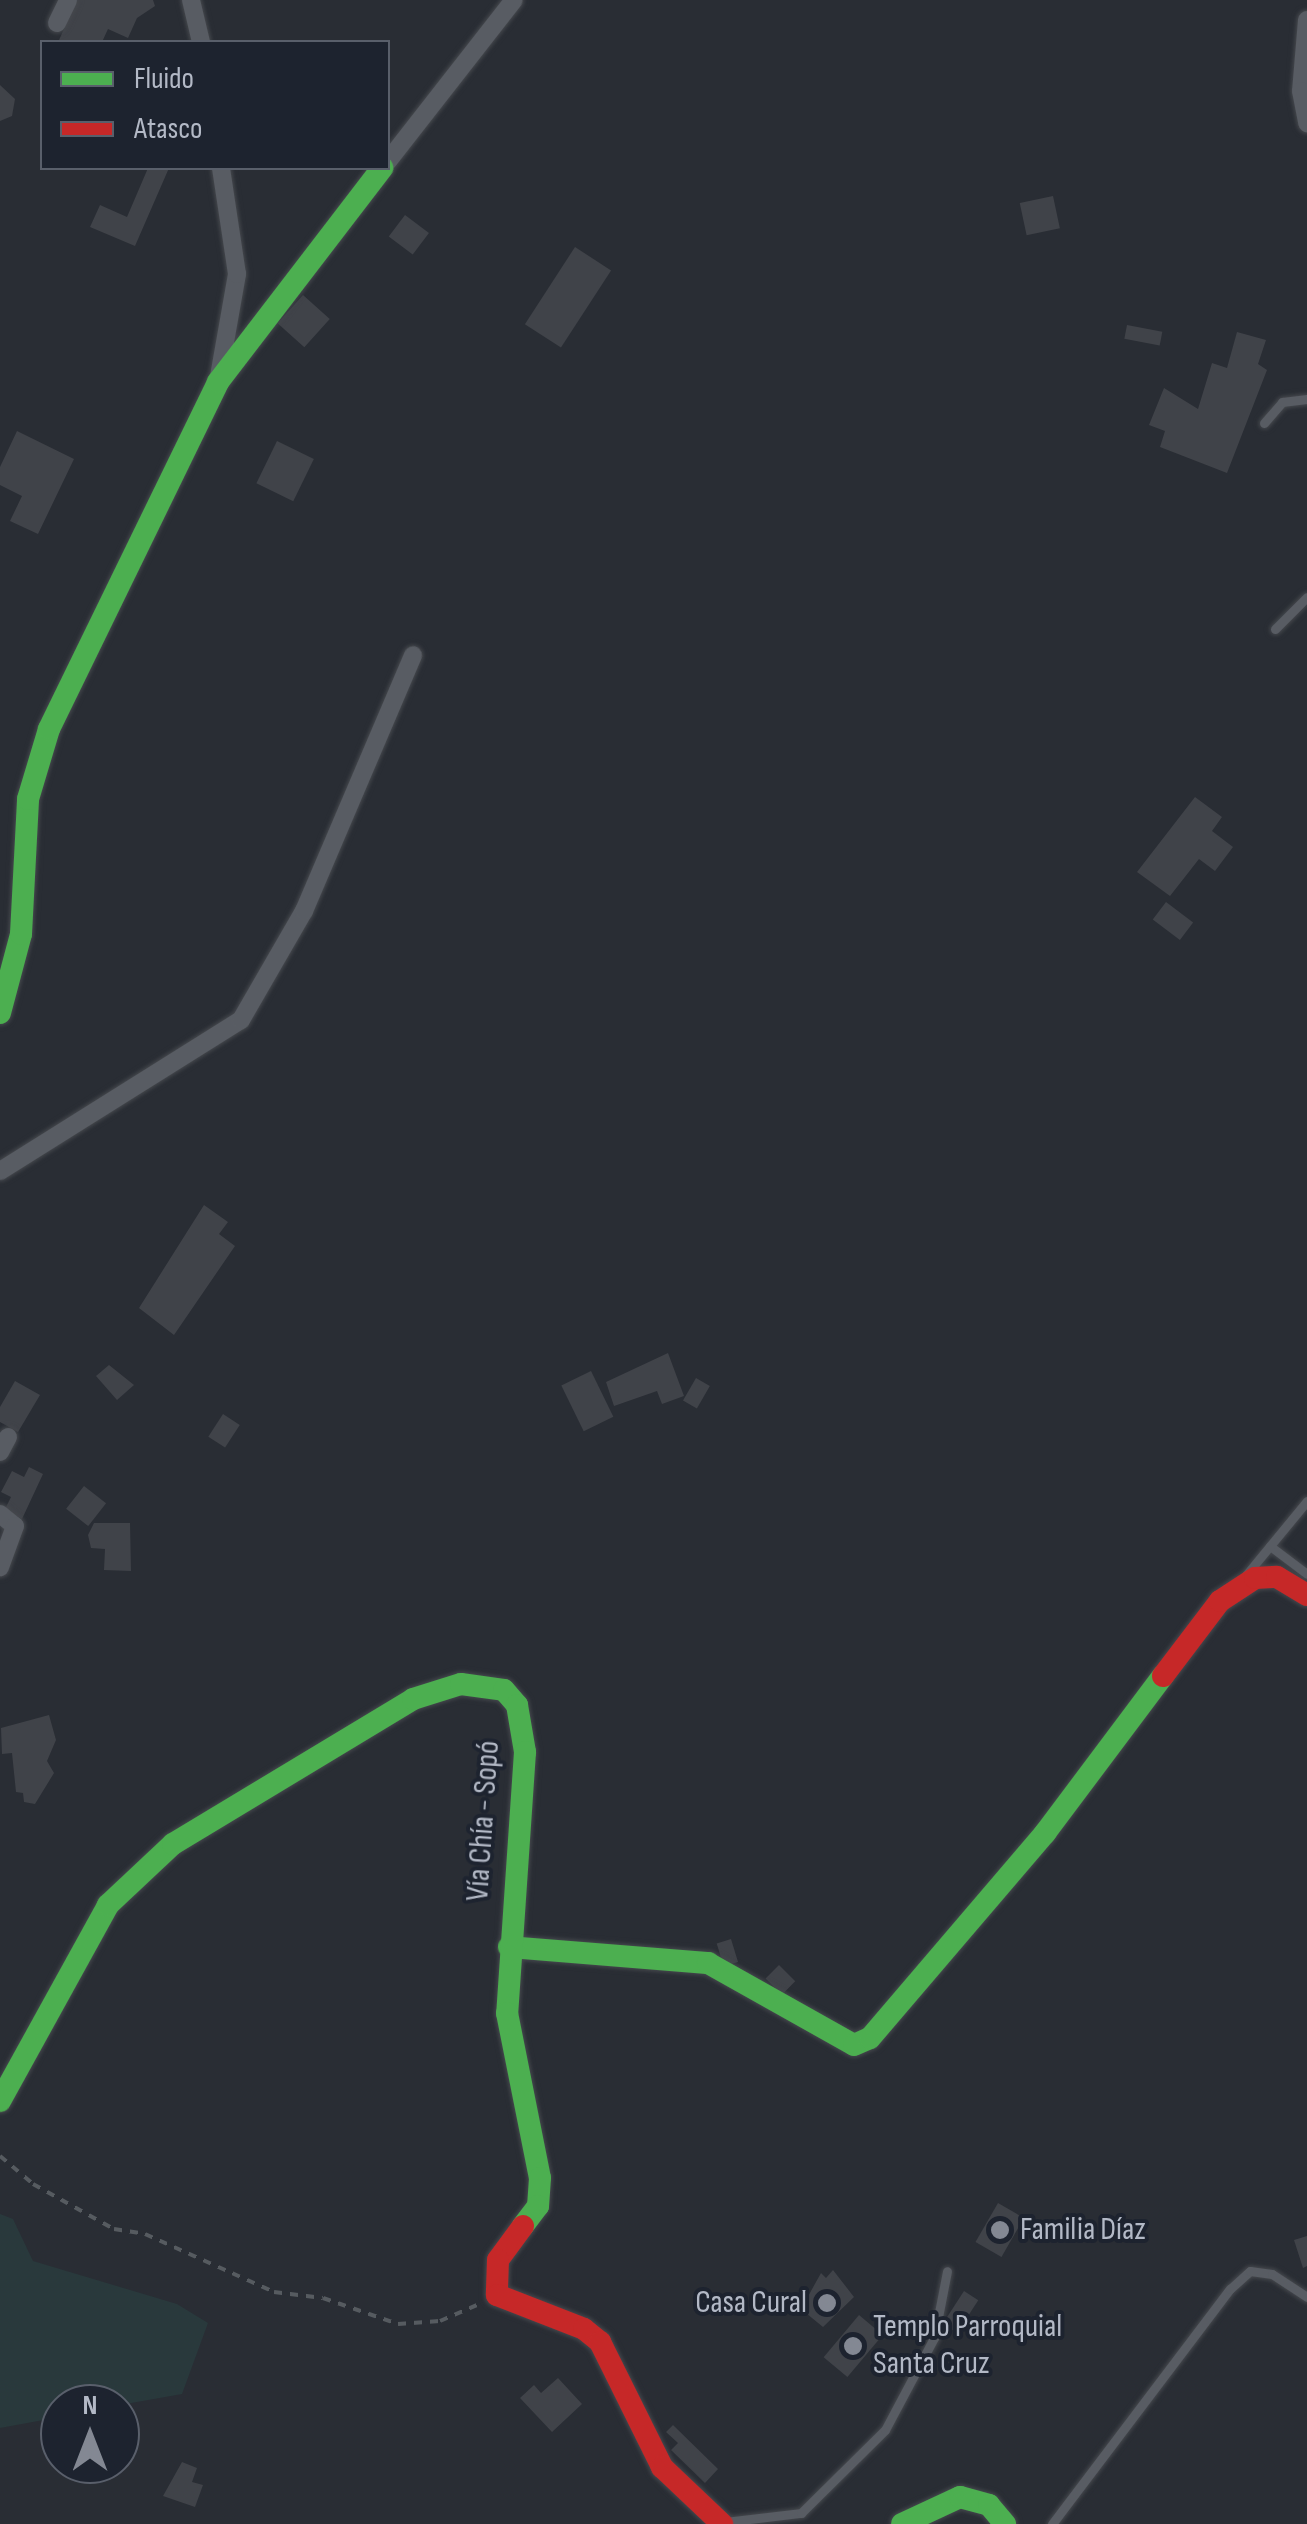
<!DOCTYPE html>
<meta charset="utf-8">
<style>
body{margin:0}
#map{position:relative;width:1307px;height:2524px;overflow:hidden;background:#292d34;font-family:"Sofia Sans Condensed",sans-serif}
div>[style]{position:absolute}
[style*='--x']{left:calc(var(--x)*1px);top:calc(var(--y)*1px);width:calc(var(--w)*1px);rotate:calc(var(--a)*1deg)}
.green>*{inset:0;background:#29393c}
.building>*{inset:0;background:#404349;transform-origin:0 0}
.path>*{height:4px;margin-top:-2px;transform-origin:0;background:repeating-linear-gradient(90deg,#565b60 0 8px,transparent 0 16px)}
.roads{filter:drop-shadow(0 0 2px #45484d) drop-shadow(0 0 2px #45484d)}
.lane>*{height:9px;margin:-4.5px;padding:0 4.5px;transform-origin:4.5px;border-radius:4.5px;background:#585c63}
.street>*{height:18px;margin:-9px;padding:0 9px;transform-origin:9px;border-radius:9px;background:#585c63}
.fast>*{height:22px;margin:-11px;padding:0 11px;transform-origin:11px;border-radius:11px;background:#4caf50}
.jam>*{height:22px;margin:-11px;padding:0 11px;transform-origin:11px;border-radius:11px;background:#c62828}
.dots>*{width:28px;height:28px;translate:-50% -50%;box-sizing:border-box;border:5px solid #1d232f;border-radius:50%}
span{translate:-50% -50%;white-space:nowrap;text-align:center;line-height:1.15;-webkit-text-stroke:8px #1d232f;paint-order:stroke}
.street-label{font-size:32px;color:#b3b9c6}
.poi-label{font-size:32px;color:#b3b9c6}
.left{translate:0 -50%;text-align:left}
.right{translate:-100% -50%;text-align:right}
.legend{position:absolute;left:40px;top:40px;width:350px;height:130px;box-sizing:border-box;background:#1d232f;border:2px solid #595f6b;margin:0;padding:12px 18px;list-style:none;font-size:30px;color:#b3b9c6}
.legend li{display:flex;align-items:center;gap:20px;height:50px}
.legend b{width:50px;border:2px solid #595f6b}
.north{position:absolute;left:40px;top:2384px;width:100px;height:100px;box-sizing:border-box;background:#1d232f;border:2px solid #595f6b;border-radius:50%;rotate:0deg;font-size:28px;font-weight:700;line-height:40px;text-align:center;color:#b3b9c6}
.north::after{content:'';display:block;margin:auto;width:35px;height:45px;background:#838893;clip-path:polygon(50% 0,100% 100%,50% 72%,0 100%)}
</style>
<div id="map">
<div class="green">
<i style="clip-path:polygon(0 2214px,13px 2219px,33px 2261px,177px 2304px,208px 2323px,182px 2394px,120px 2405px,60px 2404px,60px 2417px,0 2428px)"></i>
</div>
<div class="building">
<i style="clip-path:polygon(77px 0,153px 0,155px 6px,137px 18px,128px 38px,108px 29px,102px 42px,64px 42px,59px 40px)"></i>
<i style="clip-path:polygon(0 85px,15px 99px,12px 116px,0 121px)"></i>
<i style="clip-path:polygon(148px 168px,169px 168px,135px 246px,90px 227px,100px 205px,127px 217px)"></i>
<i style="left:1053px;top:196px;width:33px;height:34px;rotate:78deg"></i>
<i style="left:405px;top:215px;width:30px;height:27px;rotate:37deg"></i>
<i style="left:575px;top:247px;width:43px;height:92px;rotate:33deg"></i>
<i style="left:303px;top:295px;width:36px;height:38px;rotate:42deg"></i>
<i style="left:1127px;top:325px;width:36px;height:14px;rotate:11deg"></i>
<i style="clip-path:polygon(1237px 332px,1266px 340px,1258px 364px,1267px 370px,1227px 473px,1160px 447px,1165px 431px,1149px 425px,1164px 388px,1198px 409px,1212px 363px,1227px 368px)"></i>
<i style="clip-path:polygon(17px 431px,74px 459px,38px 534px,10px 521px,22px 496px,0 485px,0 467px)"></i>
<i style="left:277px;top:441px;width:41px;height:47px;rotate:26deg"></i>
<i style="clip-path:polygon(1195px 797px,1222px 817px,1212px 831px,1233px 847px,1215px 871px,1199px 859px,1170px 896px,1137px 872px)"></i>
<i style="left:1166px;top:902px;width:34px;height:22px;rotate:37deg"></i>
<i style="clip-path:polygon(204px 1205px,228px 1222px,219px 1234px,235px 1246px,174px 1335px,139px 1308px)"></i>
<i style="clip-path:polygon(668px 1353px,684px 1396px,662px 1404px,657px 1391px,614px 1406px,606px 1382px)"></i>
<i style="clip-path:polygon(109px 1365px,134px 1385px,117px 1400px,96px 1376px)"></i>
<i style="left:591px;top:1371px;width:51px;height:33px;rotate:64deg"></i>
<i style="left:696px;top:1378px;width:16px;height:26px;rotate:30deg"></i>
<i style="clip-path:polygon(15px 1381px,40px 1395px,18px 1432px,0 1422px,0 1407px)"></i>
<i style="left:223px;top:1414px;width:20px;height:27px;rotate:33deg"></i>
<i style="clip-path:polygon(29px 1467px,43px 1474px,22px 1519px,4px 1511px,11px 1497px,1px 1492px,12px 1471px,24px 1477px)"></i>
<i style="left:84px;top:1486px;width:28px;height:29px;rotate:38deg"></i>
<i style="clip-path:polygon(94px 1523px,130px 1523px,131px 1571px,104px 1570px,105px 1549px,91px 1548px,88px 1535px)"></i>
<i style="clip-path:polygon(49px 1715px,56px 1740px,47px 1761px,54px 1773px,35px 1804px,24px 1802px,23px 1793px,16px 1792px,12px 1753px,2px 1754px,1px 1728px)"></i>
<i style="left:731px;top:1939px;width:24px;height:15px;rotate:73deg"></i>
<i style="left:779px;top:1965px;width:23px;height:19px;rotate:45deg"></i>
<i style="left:998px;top:2203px;width:30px;height:45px;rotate:30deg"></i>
<i style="clip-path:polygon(1307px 2236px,1307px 2266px,1303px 2268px,1294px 2240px)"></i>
<i style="clip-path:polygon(833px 2270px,854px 2297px,823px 2327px,801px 2309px,821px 2273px,826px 2278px)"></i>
<i style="left:964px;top:2291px;width:17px;height:39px;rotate:33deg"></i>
<i style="left:859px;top:2315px;width:31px;height:55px;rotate:40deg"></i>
<i style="clip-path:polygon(558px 2378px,582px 2404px,552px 2432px,520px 2398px,534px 2385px,541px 2393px)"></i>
<i style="clip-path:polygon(673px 2425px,718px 2469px,705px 2483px,671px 2450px,678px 2443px,666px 2432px)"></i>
<i style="clip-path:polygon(182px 2462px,197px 2468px,192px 2482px,203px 2485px,195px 2507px,163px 2496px)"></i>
</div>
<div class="path">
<i style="--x:0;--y:2156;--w:43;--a:40.3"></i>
<i style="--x:33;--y:2184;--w:93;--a:29.1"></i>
<i style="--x:114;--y:2229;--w:31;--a:9"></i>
<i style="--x:145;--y:2234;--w:141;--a:24.2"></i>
<i style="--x:274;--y:2292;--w:49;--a:7"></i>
<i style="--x:323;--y:2298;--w:79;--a:19.1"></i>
<i style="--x:398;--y:2324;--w:42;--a:-4.1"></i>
<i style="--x:440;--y:2321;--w:40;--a:-23.4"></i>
</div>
<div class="roads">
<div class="lane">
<i style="--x:1264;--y:423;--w:28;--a:-49"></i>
<i style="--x:1282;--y:402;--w:25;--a:-7"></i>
<i style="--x:1275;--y:629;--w:45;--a:-45"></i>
<i style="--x:1270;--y:1546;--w:46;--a:37.1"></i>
<i style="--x:1246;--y:1575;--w:96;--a:-50.5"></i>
<i style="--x:725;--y:2522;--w:77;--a:-6.8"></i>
<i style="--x:801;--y:2513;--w:118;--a:-44.7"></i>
<i style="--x:885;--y:2430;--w:104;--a:-62"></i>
<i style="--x:934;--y:2338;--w:68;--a:-79"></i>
<i style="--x:1052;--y:2524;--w:295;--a:-52.9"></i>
<i style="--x:1230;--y:2289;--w:27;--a:-42"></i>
<i style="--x:1250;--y:2271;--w:22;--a:8"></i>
<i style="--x:1272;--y:2274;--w:42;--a:33.3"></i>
</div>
<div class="street">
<i style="--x:191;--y:0;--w:43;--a:76.6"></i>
<i style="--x:1307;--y:20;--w:71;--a:94.8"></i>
<i style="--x:1301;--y:91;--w:33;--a:79"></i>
<i style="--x:57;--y:23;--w:25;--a:-64"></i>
<i style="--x:388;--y:161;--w:204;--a:-52"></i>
<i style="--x:218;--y:382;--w:110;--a:-80"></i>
<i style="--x:237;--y:274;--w:107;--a:-98.6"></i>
<i style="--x:0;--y:1171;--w:284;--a:-32.1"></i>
<i style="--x:241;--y:1020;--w:126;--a:-60"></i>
<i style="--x:304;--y:911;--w:278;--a:-66.9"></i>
<i style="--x:0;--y:1452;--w:17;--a:-62"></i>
<i style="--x:0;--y:1514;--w:19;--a:39"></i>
<i style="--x:15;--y:1526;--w:44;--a:110.1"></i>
</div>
<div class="fast">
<i style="--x:0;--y:1013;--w:82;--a:-75.1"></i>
<i style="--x:21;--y:934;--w:135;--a:-87"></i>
<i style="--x:28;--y:799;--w:73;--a:-73.3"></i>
<i style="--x:49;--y:729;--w:386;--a:-64"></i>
<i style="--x:218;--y:382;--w:270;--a:-52.5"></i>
<i style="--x:509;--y:1947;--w:200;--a:4.6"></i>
<i style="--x:708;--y:1963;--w:167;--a:29.3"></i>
<i style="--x:854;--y:2045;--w:17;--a:-24"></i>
<i style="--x:870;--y:2038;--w:270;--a:-49.5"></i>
<i style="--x:1045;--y:1833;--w:196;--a:-53.1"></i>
<i style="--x:0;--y:2101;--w:224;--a:-61.1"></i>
<i style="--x:108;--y:1905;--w:89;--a:-43.2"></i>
<i style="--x:173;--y:1844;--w:280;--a:-31.1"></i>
<i style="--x:413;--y:1699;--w:50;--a:-17.4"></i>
<i style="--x:461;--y:1684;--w:43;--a:7.9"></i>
<i style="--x:504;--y:1690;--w:20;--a:49"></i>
<i style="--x:517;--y:1705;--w:48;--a:80.3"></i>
<i style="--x:525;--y:1752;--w:262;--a:93.9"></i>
<i style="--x:507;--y:2013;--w:168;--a:78.7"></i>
<i style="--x:540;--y:2178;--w:28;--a:94"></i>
<i style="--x:538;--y:2206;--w:25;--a:127"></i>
<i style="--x:902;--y:2524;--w:64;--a:-25"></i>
<i style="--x:960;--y:2497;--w:30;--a:15"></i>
<i style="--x:989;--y:2505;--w:25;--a:50"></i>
</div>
<div class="jam">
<i style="--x:1163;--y:1676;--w:94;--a:-52.8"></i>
<i style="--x:1220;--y:1601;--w:42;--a:-33.3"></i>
<i style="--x:1255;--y:1578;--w:22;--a:-3"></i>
<i style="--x:1277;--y:1577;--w:35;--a:31"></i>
<i style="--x:523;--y:2226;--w:42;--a:126.3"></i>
<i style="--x:498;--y:2260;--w:35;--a:92"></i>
<i style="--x:497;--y:2295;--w:93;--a:21.3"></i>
<i style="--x:584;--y:2329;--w:21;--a:39"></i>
<i style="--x:600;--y:2342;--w:140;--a:63.6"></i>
<i style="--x:662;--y:2467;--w:83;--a:43.5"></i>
</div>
</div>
<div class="dots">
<i style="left:1000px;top:2230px;background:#838893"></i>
<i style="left:827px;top:2303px;background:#838893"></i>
<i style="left:853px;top:2346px;background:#838893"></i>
</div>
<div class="street-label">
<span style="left:484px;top:1821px;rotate:-86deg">Vía Chía - Sopó</span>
</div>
<div class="poi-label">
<span class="left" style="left:1020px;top:2230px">Familia Díaz</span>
<span class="right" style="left:807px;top:2303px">Casa Cural</span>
<span class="left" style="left:873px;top:2346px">Templo Parroquial<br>Santa Cruz</span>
</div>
<ul class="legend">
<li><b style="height:12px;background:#4caf50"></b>Fluido</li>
<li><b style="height:12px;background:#c62828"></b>Atasco</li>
</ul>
<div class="north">N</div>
</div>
